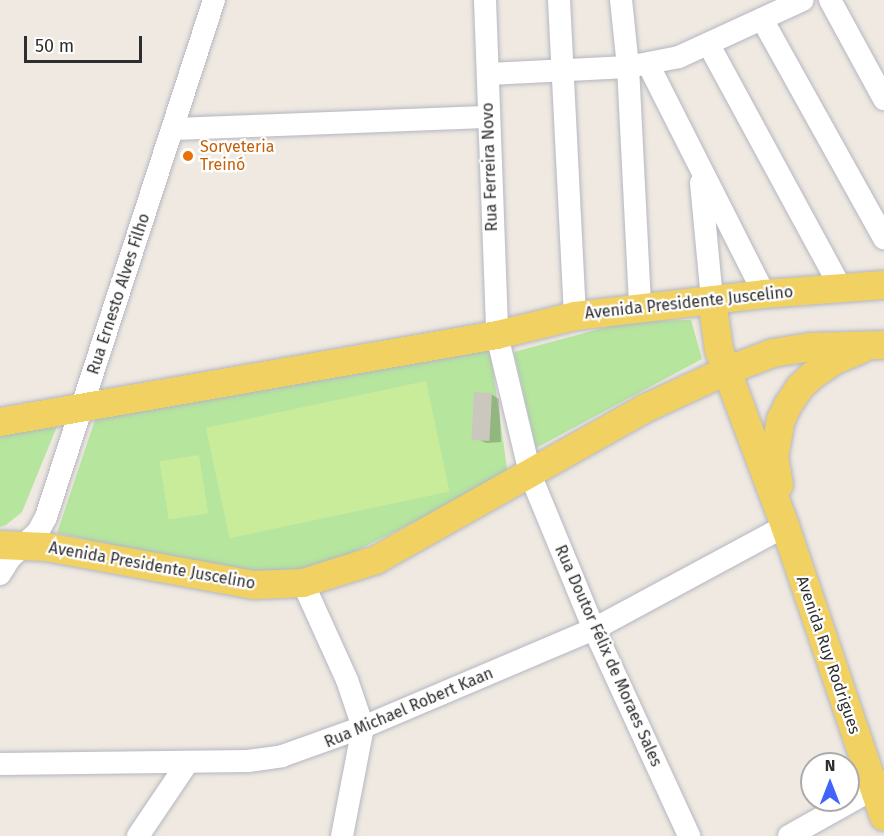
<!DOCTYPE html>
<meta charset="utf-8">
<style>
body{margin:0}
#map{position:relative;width:884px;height:836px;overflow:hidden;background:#efe9e1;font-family:"Fira Sans",sans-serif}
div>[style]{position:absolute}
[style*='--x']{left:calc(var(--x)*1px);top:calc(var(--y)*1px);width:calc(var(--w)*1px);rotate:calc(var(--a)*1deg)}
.green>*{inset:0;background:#b6e59e}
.pitch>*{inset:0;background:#c9ec9a;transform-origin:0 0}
.shadow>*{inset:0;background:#0003}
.building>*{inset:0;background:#cbc7bf;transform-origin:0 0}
.roads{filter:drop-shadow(0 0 2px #b4b7c1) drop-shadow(0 0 2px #b4b7c1)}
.minor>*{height:22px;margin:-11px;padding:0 11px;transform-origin:11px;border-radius:11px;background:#fff}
.major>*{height:28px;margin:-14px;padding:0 14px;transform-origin:14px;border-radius:14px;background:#f2d163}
.dots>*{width:16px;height:16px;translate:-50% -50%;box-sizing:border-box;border:3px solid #fff;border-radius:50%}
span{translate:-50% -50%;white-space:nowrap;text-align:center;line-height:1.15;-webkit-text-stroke:4.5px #fff;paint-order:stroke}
.food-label{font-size:16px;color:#c56008}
.left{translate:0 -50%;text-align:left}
.street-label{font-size:16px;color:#2e2e2e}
.north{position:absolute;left:800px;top:752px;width:60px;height:60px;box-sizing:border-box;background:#fff;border:2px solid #ababab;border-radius:50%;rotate:0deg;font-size:16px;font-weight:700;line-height:24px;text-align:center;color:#2e2e2e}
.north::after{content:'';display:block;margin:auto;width:21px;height:27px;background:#4264fb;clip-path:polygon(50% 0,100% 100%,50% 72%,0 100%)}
.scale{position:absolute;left:24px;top:36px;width:118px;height:27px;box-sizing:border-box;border:3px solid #2e2e2e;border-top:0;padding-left:8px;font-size:18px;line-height:21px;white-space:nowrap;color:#2e2e2e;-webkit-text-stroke:4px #fff;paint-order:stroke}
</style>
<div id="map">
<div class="green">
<i style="clip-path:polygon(691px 320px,702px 359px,536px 448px,514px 352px,629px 321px)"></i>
<i style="clip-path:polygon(490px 349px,508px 475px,324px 567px,247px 574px,57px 533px,96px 417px)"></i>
<i style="clip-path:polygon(60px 419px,22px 512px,6px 525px,0 527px,0 431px)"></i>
</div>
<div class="pitch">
<i style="left:426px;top:381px;width:113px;height:225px;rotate:78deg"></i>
<i style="left:199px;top:455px;width:59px;height:40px;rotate:81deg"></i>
</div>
<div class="shadow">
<i style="clip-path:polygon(491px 394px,499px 399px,501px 442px,486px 443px,478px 439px)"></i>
</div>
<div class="building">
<i style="left:474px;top:392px;width:18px;height:48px;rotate:3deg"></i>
</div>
<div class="roads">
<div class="minor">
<i style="--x:485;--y:0;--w:335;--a:87.9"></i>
<i style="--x:497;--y:335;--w:143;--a:76.6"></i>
<i style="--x:530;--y:474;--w:168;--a:67.6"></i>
<i style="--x:594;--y:629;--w:228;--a:65.3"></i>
<i style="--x:559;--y:0;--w:316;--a:87.1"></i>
<i style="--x:621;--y:0;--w:67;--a:84"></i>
<i style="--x:628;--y:67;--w:240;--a:87.1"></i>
<i style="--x:830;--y:0;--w:113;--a:61.4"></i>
<i style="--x:762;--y:19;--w:251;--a:60.9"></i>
<i style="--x:709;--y:45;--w:277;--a:61.5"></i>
<i style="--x:648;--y:64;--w:258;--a:63.2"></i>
<i style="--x:489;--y:74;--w:139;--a:-2.9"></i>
<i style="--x:628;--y:67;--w:52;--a:-11.1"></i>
<i style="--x:679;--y:57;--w:136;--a:-24.7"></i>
<i style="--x:173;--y:129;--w:314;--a:-2.2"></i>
<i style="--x:701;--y:183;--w:118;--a:84.6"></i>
<i style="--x:0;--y:574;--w:19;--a:-58"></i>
<i style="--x:10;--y:558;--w:38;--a:-43"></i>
<i style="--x:38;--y:532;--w:17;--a:-62"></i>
<i style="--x:46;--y:517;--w:544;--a:-72"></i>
<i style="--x:303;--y:583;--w:107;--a:65.6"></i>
<i style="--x:347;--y:680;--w:50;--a:71.2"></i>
<i style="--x:363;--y:727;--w:111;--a:100.9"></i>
<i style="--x:0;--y:764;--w:248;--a:-0.7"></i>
<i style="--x:248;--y:761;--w:34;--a:-8"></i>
<i style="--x:282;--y:756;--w:86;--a:-19.7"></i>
<i style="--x:363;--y:727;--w:251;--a:-23"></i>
<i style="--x:594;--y:629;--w:217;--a:-28.3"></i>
<i style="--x:138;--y:836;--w:89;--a:-56"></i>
<i style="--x:789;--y:836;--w:109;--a:-29.2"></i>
</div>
<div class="major">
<i style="--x:712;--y:300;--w:50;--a:82"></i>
<i style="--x:719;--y:350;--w:188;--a:69.4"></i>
<i style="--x:785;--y:526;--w:307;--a:71.2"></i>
<i style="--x:0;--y:422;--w:505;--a:-9.93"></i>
<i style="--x:497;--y:335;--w:80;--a:-13.7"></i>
<i style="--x:575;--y:316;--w:190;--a:-6.6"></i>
<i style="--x:764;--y:294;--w:120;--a:-4.3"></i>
<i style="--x:779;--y:485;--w:27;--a:-100"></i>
<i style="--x:774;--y:458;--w:39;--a:-80"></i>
<i style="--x:781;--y:420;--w:17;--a:-65"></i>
<i style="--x:788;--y:405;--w:22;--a:-56"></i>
<i style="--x:800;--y:387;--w:18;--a:-43"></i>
<i style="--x:813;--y:375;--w:27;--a:-34"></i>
<i style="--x:835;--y:360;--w:27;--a:-22"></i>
<i style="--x:0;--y:545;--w:46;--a:2.5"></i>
<i style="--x:46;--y:547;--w:211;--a:10.4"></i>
<i style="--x:254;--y:585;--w:49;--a:-2.3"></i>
<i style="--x:303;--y:583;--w:77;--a:-17.5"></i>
<i style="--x:376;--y:560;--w:310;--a:-29.4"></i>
<i style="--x:646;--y:408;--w:88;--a:-24.8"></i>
<i style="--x:726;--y:371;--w:50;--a:-21"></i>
<i style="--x:773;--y:353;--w:39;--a:-9"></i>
<i style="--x:812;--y:347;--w:72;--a:-1.6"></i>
</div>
</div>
<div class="dots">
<i style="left:188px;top:156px;background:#e8710a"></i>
</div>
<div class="food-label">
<span class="left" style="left:200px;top:156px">Sorveteria<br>Treinó</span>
</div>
<div class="street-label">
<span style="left:490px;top:167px;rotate:-92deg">Rua Ferreira Novo</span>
<span style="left:119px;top:294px;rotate:-72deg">Rua Ernesto Alves Filho</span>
<span style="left:689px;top:303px;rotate:-6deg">Avenida Presidente Juscelino</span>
<span style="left:152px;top:566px;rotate:10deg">Avenida Presidente Juscelino</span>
<span style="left:828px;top:655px;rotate:71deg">Avenida Ruy Rodrigues</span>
<span style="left:608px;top:656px;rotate:66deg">Rua Doutor Félix de Moraes Sales</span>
<span style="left:409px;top:708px;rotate:-23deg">Rua Michael Robert Kaan</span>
</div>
<div class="north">N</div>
<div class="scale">50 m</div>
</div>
